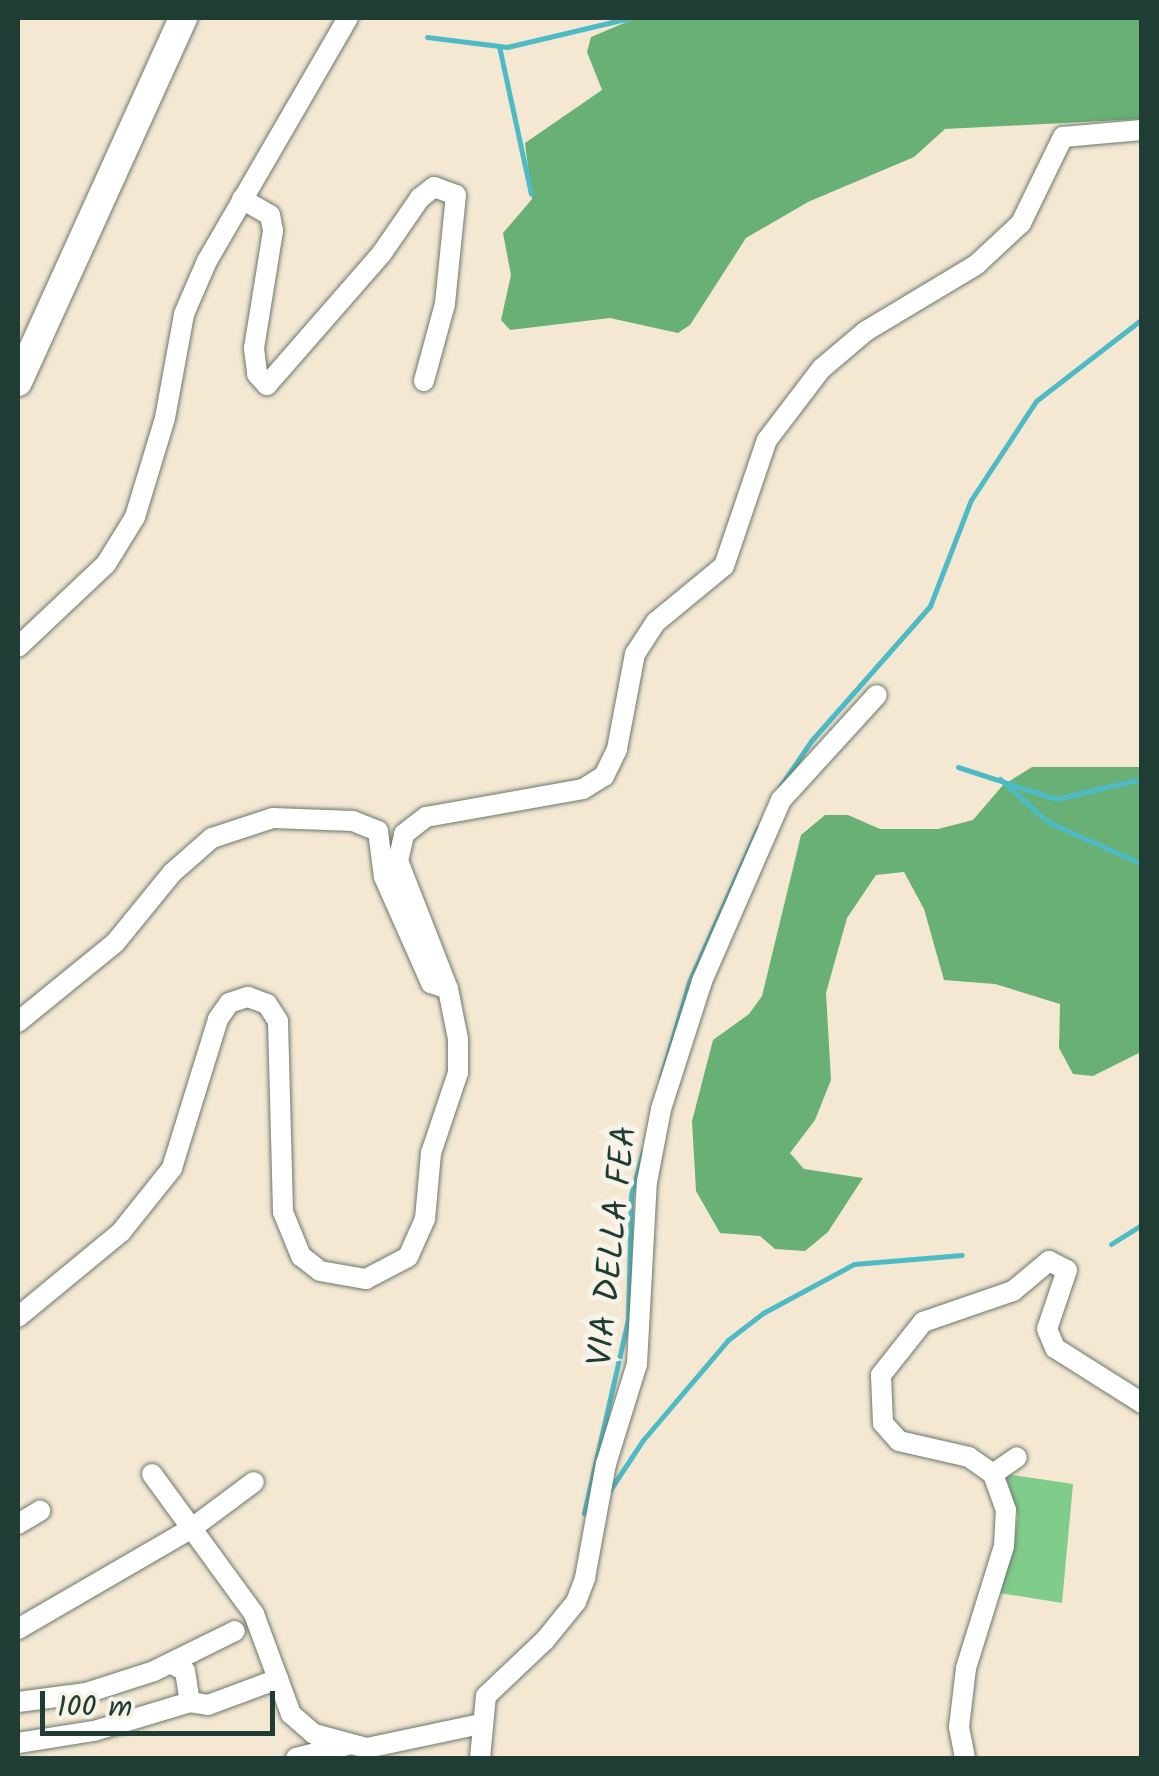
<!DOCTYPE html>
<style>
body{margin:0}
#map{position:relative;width:1159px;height:1776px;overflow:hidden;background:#f4e8d3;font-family:Kalam,sans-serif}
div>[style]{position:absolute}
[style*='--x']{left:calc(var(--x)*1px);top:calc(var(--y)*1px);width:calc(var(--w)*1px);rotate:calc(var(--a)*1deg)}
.green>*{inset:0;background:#80cc8a}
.forest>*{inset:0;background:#68b076}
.stream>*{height:5px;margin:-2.5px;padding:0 2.5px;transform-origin:2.5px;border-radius:2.5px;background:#4dbac6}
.roads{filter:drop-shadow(0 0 2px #6a796c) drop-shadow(0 0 2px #6a796c)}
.minor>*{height:20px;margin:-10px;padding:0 10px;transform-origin:10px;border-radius:10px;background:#fff}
.major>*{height:28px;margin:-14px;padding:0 14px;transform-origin:14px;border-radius:14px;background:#fff}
span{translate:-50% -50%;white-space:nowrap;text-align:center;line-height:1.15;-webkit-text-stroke:10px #f7f3e8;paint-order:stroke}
.street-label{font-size:35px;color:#1f3d34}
.frame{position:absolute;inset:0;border:20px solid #1f3d34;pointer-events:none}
.scale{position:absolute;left:40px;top:1691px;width:235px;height:45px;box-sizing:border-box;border:5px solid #1f3d34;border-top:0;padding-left:12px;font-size:30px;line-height:35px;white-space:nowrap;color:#1f3d34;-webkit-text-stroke:8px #f7f3e8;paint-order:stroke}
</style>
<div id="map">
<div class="green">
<i style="clip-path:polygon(1005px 1474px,1073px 1484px,1062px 1603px,994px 1592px,1013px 1553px,1018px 1515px)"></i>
</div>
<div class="forest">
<i style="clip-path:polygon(636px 18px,1141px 18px,1141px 119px,945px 129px,914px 157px,808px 202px,746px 238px,690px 325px,678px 333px,610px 318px,510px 330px,501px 320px,511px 275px,503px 233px,532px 199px,525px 143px,602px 90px,587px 52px,591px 37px)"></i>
<i style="clip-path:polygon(1032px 767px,1141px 767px,1141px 1052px,1093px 1076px,1073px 1074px,1059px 1048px,1060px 1004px,995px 984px,944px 980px,924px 909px,904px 872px,876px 875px,847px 918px,826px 993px,831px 1080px,815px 1120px,790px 1153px,804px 1169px,863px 1178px,828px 1232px,805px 1251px,775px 1249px,760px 1236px,720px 1233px,696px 1191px,692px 1121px,713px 1040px,749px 1014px,762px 996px,801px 835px,825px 815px,848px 815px,880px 829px,938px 829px,973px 820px,1003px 785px)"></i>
</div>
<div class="stream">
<i style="--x:427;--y:37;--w:81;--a:7.1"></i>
<i style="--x:507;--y:47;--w:126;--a:-13.3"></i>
<i style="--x:499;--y:46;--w:151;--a:77.8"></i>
<i style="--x:958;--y:767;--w:103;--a:18.1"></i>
<i style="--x:1056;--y:799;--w:88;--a:-13.1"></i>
<i style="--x:1000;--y:779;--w:64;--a:41.9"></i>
<i style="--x:1048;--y:822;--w:103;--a:24.1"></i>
<i style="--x:780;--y:787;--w:55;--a:-56"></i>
<i style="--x:811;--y:741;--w:180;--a:-48.6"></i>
<i style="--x:930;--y:606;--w:114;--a:-68.9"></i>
<i style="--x:971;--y:500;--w:118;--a:-56.7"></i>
<i style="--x:1036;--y:401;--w:134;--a:-37.7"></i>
<i style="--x:661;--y:1078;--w:100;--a:-73.7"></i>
<i style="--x:689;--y:982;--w:169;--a:-65.9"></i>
<i style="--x:1111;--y:1244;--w:36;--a:-32"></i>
<i style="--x:610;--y:1490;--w:60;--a:-56.6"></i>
<i style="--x:643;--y:1440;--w:131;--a:-49.6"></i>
<i style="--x:728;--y:1340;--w:44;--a:-37.6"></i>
<i style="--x:763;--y:1313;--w:103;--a:-28.3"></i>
<i style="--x:854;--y:1264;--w:108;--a:-4.8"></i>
<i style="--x:584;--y:1513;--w:199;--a:-77.2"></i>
<i style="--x:628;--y:1319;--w:124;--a:-88.6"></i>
<i style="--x:631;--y:1195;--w:46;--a:-74.7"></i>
</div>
<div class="roads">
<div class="minor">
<i style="--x:242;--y:199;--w:32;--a:30"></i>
<i style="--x:270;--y:215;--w:16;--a:79"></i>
<i style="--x:273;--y:231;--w:119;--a:99.2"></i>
<i style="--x:254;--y:348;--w:26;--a:83"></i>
<i style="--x:257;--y:374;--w:15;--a:48"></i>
<i style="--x:267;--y:385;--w:175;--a:-48.9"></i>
<i style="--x:382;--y:253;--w:67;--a:-55.4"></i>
<i style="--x:420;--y:198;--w:18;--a:-38"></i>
<i style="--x:434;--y:187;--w:23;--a:20"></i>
<i style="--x:456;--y:195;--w:110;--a:95.8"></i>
<i style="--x:445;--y:304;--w:80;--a:105.3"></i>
<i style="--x:18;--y:647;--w:121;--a:-43.3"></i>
<i style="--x:106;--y:564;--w:55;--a:-58.3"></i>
<i style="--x:135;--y:517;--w:103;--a:-73.1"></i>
<i style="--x:165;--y:418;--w:106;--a:-79.6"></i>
<i style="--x:184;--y:314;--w:58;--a:-66.5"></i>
<i style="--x:207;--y:261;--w:281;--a:-59.9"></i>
<i style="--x:18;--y:1022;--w:125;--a:-39.2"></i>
<i style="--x:115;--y:943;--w:90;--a:-50.8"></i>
<i style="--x:172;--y:873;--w:53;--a:-41.2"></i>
<i style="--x:212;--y:838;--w:64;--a:-18.2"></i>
<i style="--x:273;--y:818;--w:80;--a:2.1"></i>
<i style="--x:353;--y:821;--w:27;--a:22"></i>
<i style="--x:378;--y:831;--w:46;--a:82.6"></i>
<i style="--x:384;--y:877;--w:116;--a:66.1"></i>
<i style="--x:431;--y:983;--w:18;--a:19"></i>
<i style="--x:18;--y:1317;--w:134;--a:-39.5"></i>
<i style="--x:121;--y:1232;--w:82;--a:-51.4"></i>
<i style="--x:172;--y:1168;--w:156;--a:-72.8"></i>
<i style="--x:218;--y:1019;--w:19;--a:-55"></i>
<i style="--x:229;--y:1003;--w:20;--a:-18"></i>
<i style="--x:248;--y:997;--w:20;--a:20"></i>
<i style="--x:267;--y:1004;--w:20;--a:57"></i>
<i style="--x:278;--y:1021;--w:191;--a:88.5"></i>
<i style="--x:283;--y:1212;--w:48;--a:67.8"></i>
<i style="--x:301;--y:1256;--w:24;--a:38"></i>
<i style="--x:320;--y:1271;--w:47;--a:9.9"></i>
<i style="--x:366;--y:1279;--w:47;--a:-27.6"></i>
<i style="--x:408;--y:1257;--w:42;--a:-65.9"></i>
<i style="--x:425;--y:1219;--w:66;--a:-84.8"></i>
<i style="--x:431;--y:1153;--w:84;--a:-71.4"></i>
<i style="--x:458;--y:1073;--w:34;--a:-90"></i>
<i style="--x:458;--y:1039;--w:51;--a:-101.3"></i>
<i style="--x:448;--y:989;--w:137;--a:-111.3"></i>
<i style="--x:398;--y:861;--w:28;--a:-77"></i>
<i style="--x:404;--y:834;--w:28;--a:-38"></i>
<i style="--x:426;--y:817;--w:159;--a:-10.1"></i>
<i style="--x:583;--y:789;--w:25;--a:-32"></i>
<i style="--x:604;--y:776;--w:30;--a:-64"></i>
<i style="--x:617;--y:749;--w:97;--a:-79.3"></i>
<i style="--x:635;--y:654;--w:38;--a:-57"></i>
<i style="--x:656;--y:622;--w:88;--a:-39.5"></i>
<i style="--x:724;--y:566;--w:133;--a:-71.2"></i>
<i style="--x:767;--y:440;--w:89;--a:-52.7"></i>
<i style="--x:821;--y:369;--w:59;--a:-40.2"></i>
<i style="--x:866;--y:331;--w:128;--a:-31"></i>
<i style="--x:976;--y:265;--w:62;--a:-43"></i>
<i style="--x:1021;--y:223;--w:96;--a:-64"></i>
<i style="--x:1063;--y:137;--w:79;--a:-5.1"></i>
<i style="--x:152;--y:1474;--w:173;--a:53.9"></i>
<i style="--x:254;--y:1614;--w:107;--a:69.7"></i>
<i style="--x:291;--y:1714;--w:30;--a:41"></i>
<i style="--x:314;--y:1734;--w:55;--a:14.8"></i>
<i style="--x:367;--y:1748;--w:116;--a:-11.9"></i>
<i style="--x:993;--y:1474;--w:29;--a:-145"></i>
<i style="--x:969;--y:1457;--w:72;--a:-167.1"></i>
<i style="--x:899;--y:1441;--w:24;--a:-132"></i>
<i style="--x:883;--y:1423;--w:48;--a:-92.4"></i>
<i style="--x:881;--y:1375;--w:68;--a:-51.6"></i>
<i style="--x:923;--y:1322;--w:95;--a:-19"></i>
<i style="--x:1013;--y:1291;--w:47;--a:-39.8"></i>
<i style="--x:1049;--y:1261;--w:20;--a:27"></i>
<i style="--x:1067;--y:1270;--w:62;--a:108.7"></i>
<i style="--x:1047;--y:1329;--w:21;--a:67"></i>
<i style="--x:1055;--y:1348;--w:103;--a:32.3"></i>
<i style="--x:993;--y:1474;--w:29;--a:-35"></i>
<i style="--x:18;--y:1524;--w:26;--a:-31"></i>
<i style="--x:18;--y:1629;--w:201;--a:-30.1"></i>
<i style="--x:192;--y:1528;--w:77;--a:-36.6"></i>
<i style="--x:170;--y:1663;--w:17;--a:28"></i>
<i style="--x:185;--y:1671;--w:31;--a:81"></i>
<i style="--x:18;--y:1702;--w:69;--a:-7.5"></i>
<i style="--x:86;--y:1693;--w:71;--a:-17.9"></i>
<i style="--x:154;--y:1671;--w:90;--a:-26.3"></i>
<i style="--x:18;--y:1743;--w:77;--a:-9"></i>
<i style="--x:94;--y:1731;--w:100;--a:-16.8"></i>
<i style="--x:190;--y:1702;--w:18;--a:9"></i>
<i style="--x:208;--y:1705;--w:75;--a:-20.4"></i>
<i style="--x:296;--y:1758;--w:53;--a:-14.3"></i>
<i style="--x:480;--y:1758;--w:62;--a:-84.5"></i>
<i style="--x:486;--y:1696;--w:81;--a:-43.5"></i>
<i style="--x:545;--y:1640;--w:49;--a:-50.8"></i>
<i style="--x:576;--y:1602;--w:26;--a:-69"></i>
<i style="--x:585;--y:1578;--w:116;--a:-79.6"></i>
<i style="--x:606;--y:1464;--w:105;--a:-72.8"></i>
<i style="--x:637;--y:1364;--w:182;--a:-86.9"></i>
<i style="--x:647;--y:1182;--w:74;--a:-79.1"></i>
<i style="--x:661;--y:1109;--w:134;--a:-72.2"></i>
<i style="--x:702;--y:981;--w:197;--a:-66.4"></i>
<i style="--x:781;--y:800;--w:142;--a:-47.6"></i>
<i style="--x:965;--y:1758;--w:32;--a:-101"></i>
<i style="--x:959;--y:1727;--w:59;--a:-83.2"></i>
<i style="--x:966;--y:1668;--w:128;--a:-72.7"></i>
<i style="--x:1004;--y:1546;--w:36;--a:-87"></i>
<i style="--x:1006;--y:1510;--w:38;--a:-110"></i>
</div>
<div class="major">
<i style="--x:18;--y:382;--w:400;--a:-65.6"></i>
</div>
</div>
<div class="street-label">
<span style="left:614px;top:1246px;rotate:-84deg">VIA DELLA FEA</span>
</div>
<div class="frame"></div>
<div class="scale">100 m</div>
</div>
